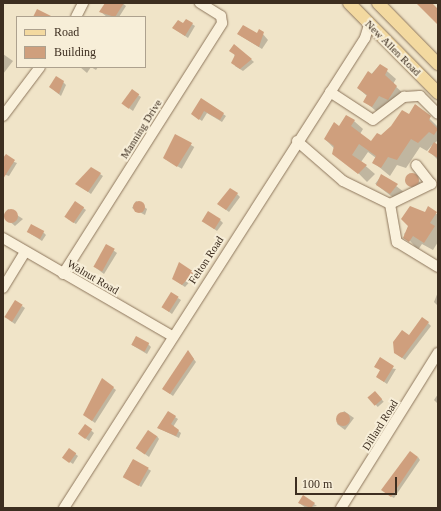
<!DOCTYPE html>
<style>
body{margin:0}
#map{position:relative;width:441px;height:511px;overflow:hidden;background:#f0e4c8;font-family:Georgia,serif}
div>[style]{position:absolute}
[style*='--x']{left:calc(var(--x)*1px);top:calc(var(--y)*1px);width:calc(var(--w)*1px);rotate:calc(var(--a)*1deg)}
.shadow>*{inset:0;background:#0003;transform-origin:0 0}
.building>*{inset:0;background:#cf9f7d;transform-origin:0 0}
.round{border-radius:50%}
.roads{filter:drop-shadow(0 0 1px #8d765c) drop-shadow(0 0 1px #8d765c)}
.minor>*{height:10px;margin:-5px;padding:0 5px;transform-origin:5px;border-radius:5px;background:#faf1dc}
.major>*{height:12px;margin:-6px;padding:0 6px;transform-origin:6px;border-radius:6px;background:#f3d9a0}
span{translate:-50% -50%;white-space:nowrap;text-align:center;line-height:1.15;-webkit-text-stroke:4px #f7eed8;paint-order:stroke}
.street-label{font-size:11px;color:#3d2e20}
.frame{position:absolute;inset:0;border:4px solid #3d2e20;pointer-events:none}
.legend{position:absolute;left:16px;top:16px;width:130px;height:52px;box-sizing:border-box;background:#f7eed8;border:1px solid #ada18e;margin:0;padding:5px 7px;list-style:none;font-size:12px;color:#3d2e20}
.legend li{display:flex;align-items:center;gap:8px;height:20px}
.legend b{width:20px;border:1px solid #ada18e}
.scale{position:absolute;left:295px;top:477px;width:102px;height:18px;box-sizing:border-box;border:2px solid #3d2e20;border-top:0;padding-left:5px;font-size:12px;line-height:14px;white-space:nowrap;color:#3d2e20;-webkit-text-stroke:3px #f7eed8;paint-order:stroke}
</style>
<div id="map">
<div class="shadow">
<i style="clip-path:polygon(106px 3px,122px 3px,126px 6px,119px 17px,107px 17px,101px 12px)"></i>
<i style="clip-path:polygon(192px 24px,195px 26px,188px 38px,173px 28px)"></i>
<i style="clip-path:polygon(262px 33px,268px 40px,262px 49px,241px 36px)"></i>
<i style="clip-path:polygon(234px 45px,254px 62px,243px 71px,235px 66px)"></i>
<i style="clip-path:polygon(3px 54px,13px 61px,3px 74px)"></i>
<i style="clip-path:polygon(380px 65px,396px 79px,393px 84px,405px 95px,381px 115px,364px 101px,367px 96px,358px 88px)"></i>
<i style="clip-path:polygon(80px 67px,91px 67px,87px 73px)"></i>
<i style="clip-path:polygon(91px 67px,98px 67px,96px 70px)"></i>
<i style="clip-path:polygon(63px 82px,66px 85px,61px 96px,50px 87px)"></i>
<i style="clip-path:polygon(132px 91px,141px 97px,133px 111px,126px 106px)"></i>
<i style="clip-path:polygon(201px 99px,226px 116px,222px 122px,207px 113px,202px 121px,192px 114px)"></i>
<i style="clip-path:polygon(416px 105px,438px 127px,438px 140px,434px 144px,438px 146px,438px 160px,430px 152px,432px 145px,427px 151px,420px 147px,406px 168px,397px 165px,390px 176px,373px 162px,376px 158px,368px 152px,361px 162px,375px 174px,367px 182px,325px 139px,354px 121px,363px 129px,360px 134px,371px 143px,409px 115px)"></i>
<i style="left:177px;top:137px;width:20px;height:25px;rotate:30deg"></i>
<i style="clip-path:polygon(3px 158px,17px 163px,9px 176px,3px 174px)"></i>
<i style="clip-path:polygon(410px 173px,422px 184px,415px 188px,408px 184px,405px 181px)"></i>
<i style="clip-path:polygon(100px 174px,103px 176px,91px 194px,77px 184px)"></i>
<i style="left:382px;top:175px;width:31px;height:11px;rotate:38deg"></i>
<i style="clip-path:polygon(237px 194px,240px 197px,229px 212px,218px 204px)"></i>
<i style="clip-path:polygon(136px 201px,147px 209px,145px 215px,132px 208px)"></i>
<i style="clip-path:polygon(75px 202px,86px 210px,76px 224px,68px 219px)"></i>
<i style="clip-path:polygon(8px 209px,23px 219px,15px 226px,3px 216px)"></i>
<i style="clip-path:polygon(425px 213px,438px 214px,438px 242px,433px 250px,422px 244px,418px 250px,404px 234px)"></i>
<i style="clip-path:polygon(220px 220px,223px 223px,217px 231px,206px 223px)"></i>
<i style="clip-path:polygon(43px 232px,46px 235px,42px 241px,31px 234px)"></i>
<i style="clip-path:polygon(106px 245px,117px 253px,104px 274px,96px 268px)"></i>
<i style="clip-path:polygon(193px 273px,196px 275px,185px 287px,176px 281px)"></i>
<i style="clip-path:polygon(438px 292px,438px 306px,434px 302px)"></i>
<i style="clip-path:polygon(178px 298px,181px 300px,172px 314px,165px 309px)"></i>
<i style="clip-path:polygon(22px 306px,25px 308px,15px 324px,9px 320px)"></i>
<i style="clip-path:polygon(428px 323px,431px 326px,405px 360px,398px 355px,409px 336px)"></i>
<i style="clip-path:polygon(148px 344px,151px 347px,147px 354px,132px 345px)"></i>
<i style="clip-path:polygon(190px 354px,196px 362px,173px 396px,163px 389px)"></i>
<i style="clip-path:polygon(376px 366px,396px 369px,387px 384px,377px 377px,381px 371px)"></i>
<i style="clip-path:polygon(103px 380px,116px 390px,95px 423px,87px 417px)"></i>
<i style="left:375px;top:392px;width:13px;height:8px;rotate:48deg"></i>
<i style="clip-path:polygon(438px 394px,438px 404px,434px 400px)"></i>
<i style="clip-path:polygon(344px 411px,354px 418px,345px 430px,337px 424px)"></i>
<i style="clip-path:polygon(175px 417px,178px 419px,173px 427px,181px 433px,179px 438px,158px 428px)"></i>
<i style="clip-path:polygon(85px 425px,94px 433px,89px 441px,80px 434px)"></i>
<i style="clip-path:polygon(157px 436px,159px 439px,149px 457px,138px 449px)"></i>
<i style="clip-path:polygon(69px 449px,78px 456px,73px 464px,64px 458px)"></i>
<i style="clip-path:polygon(418px 457px,420px 460px,394px 498px,385px 493px)"></i>
<i style="left:133px;top:460px;width:21px;height:19px;rotate:31deg"></i>
<i style="clip-path:polygon(299px 503px,314px 504px,317px 506px,306px 508px)"></i>
</div>
<div class="building">
<i style="clip-path:polygon(105px 3px,124px 3px,115px 17px,99px 12px)"></i>
<i style="clip-path:polygon(416px 3px,432px 3px,438px 9px,438px 25px)"></i>
<i style="clip-path:polygon(37px 9px,53px 17px,33px 17px)"></i>
<i style="clip-path:polygon(186px 19px,193px 23px,185px 36px,172px 28px,178px 20px,183px 23px)"></i>
<i style="clip-path:polygon(243px 25px,257px 33px,259px 29px,264px 32px,259px 47px,237px 34px)"></i>
<i style="clip-path:polygon(234px 44px,252px 59px,240px 69px,231px 63px,235px 55px,229px 51px)"></i>
<i style="clip-path:polygon(380px 64px,388px 69px,385px 75px,397px 86px,388px 100px,379px 96px,372px 107px,363px 102px,367px 95px,357px 88px,368px 71px,372px 74px)"></i>
<i style="clip-path:polygon(56px 76px,64px 81px,59px 94px,49px 87px)"></i>
<i style="left:132px;top:89px;width:9px;height:18px;rotate:36deg"></i>
<i style="clip-path:polygon(201px 98px,224px 113px,220px 120px,204px 111px,199px 120px,191px 114px)"></i>
<i style="clip-path:polygon(415px 104px,431px 116px,429px 120px,438px 129px,434px 135px,429px 132px,418px 143px,411px 139px,397px 160px,388px 157px,381px 168px,372px 163px,376px 156px,359px 144px,352px 155px,367px 165px,358px 174px,332px 154px,334px 146px,324px 139px,334px 122px,339px 126px,346px 115px,355px 120px,351px 126px,371px 141px,377px 133px,381px 135px,391px 126px,402px 110px,409px 114px)"></i>
<i style="clip-path:polygon(175px 134px,192px 143px,177px 167px,163px 158px)"></i>
<i style="clip-path:polygon(434px 142px,438px 145px,438px 158px,428px 152px)"></i>
<i style="clip-path:polygon(6px 154px,15px 160px,3px 179px,3px 158px)"></i>
<i style="clip-path:polygon(91px 167px,101px 173px,88px 192px,75px 184px)"></i>
<i class="round" style="left:405px;top:173px;width:14px;height:14px"></i>
<i style="clip-path:polygon(381px 174px,398px 184px,390px 194px,376px 185px)"></i>
<i style="clip-path:polygon(230px 188px,238px 193px,226px 210px,217px 204px)"></i>
<i style="left:75px;top:201px;width:11px;height:19px;rotate:34deg"></i>
<i class="round" style="left:133px;top:201px;width:12px;height:12px"></i>
<i style="clip-path:polygon(410px 206px,425px 212px,428px 206px,437px 212px,430px 223px,435px 226px,424px 243px,413px 236px,409px 242px,403px 238px,408px 226px,401px 219px)"></i>
<i class="round" style="left:4px;top:209px;width:14px;height:14px"></i>
<i style="left:208px;top:211px;width:15px;height:12px;rotate:32deg"></i>
<i style="left:31px;top:224px;width:15px;height:9px;rotate:28deg"></i>
<i style="left:106px;top:244px;width:10px;height:26px;rotate:29deg"></i>
<i style="clip-path:polygon(179px 262px,194px 272px,182px 285px,172px 279px)"></i>
<i style="left:171px;top:292px;width:9px;height:18px;rotate:32deg"></i>
<i style="left:15px;top:300px;width:9px;height:20px;rotate:32deg"></i>
<i style="clip-path:polygon(422px 317px,429px 322px,402px 358px,394px 353px,393px 342px,402px 330px,409px 335px)"></i>
<i style="left:136px;top:336px;width:15px;height:10px;rotate:28deg"></i>
<i style="clip-path:polygon(188px 350px,194px 359px,170px 394px,162px 389px)"></i>
<i style="clip-path:polygon(380px 357px,394px 366px,384px 382px,376px 377px,380px 370px,374px 367px)"></i>
<i style="clip-path:polygon(102px 378px,114px 387px,92px 421px,83px 415px)"></i>
<i style="left:375px;top:391px;width:11px;height:10px;rotate:49deg"></i>
<i style="clip-path:polygon(168px 411px,176px 416px,171px 424px,179px 430px,176px 436px,157px 428px)"></i>
<i class="round" style="left:336px;top:412px;width:14px;height:14px"></i>
<i style="left:85px;top:424px;width:9px;height:12px;rotate:36deg"></i>
<i style="left:148px;top:430px;width:11px;height:22px;rotate:34deg"></i>
<i style="left:69px;top:448px;width:9px;height:12px;rotate:36deg"></i>
<i style="clip-path:polygon(410px 451px,418px 457px,391px 497px,381px 490px)"></i>
<i style="left:133px;top:459px;width:18px;height:21px;rotate:29deg"></i>
<i style="clip-path:polygon(303px 495px,315px 503px,311px 508px,298px 503px)"></i>
</div>
<div class="roads">
<div class="minor">
<i style="--x:76;--y:17;--w:16;--a:-63"></i>
<i style="--x:330;--y:92;--w:51;--a:33.1"></i>
<i style="--x:373;--y:120;--w:39;--a:-37"></i>
<i style="--x:404;--y:97;--w:16;--a:-4"></i>
<i style="--x:420;--y:96;--w:25;--a:45"></i>
<i style="--x:3;--y:116;--w:61;--a:-52.9"></i>
<i style="--x:297;--y:141;--w:61;--a:41"></i>
<i style="--x:343;--y:181;--w:52;--a:26.1"></i>
<i style="--x:390;--y:204;--w:39;--a:80"></i>
<i style="--x:397;--y:242;--w:48;--a:31.4"></i>
<i style="--x:390;--y:204;--w:46;--a:-26"></i>
<i style="--x:431;--y:184;--w:24;--a:-128"></i>
<i style="--x:3;--y:238;--w:195;--a:30.1"></i>
<i style="--x:63;--y:274;--w:297;--a:-57.6"></i>
<i style="--x:222;--y:23;--w:7;--a:-98"></i>
<i style="--x:221;--y:16;--w:25;--a:-148"></i>
<i style="--x:3;--y:288;--w:42;--a:-58.6"></i>
<i style="--x:64;--y:508;--w:558;--a:-57.36"></i>
<i style="--x:365;--y:38;--w:14;--a:-73"></i>
<i style="--x:341;--y:508;--w:183;--a:-58"></i>
</div>
<div class="major">
<i style="--x:349;--y:3;--w:127;--a:45.3"></i>
<i style="--x:378;--y:3;--w:86;--a:45.5"></i>
</div>
</div>
<div class="street-label">
<span style="left:393px;top:48px;rotate:45deg">New Allen Road</span>
<span style="left:141px;top:129px;rotate:-58deg">Manning Drive</span>
<span style="left:206px;top:260px;rotate:-57deg">Felton Road</span>
<span style="left:93px;top:277px;rotate:30deg">Walnut Road</span>
<span style="left:380px;top:425px;rotate:-58deg">Dillard Road</span>
</div>
<div class="frame"></div>
<ul class="legend">
<li><b style="height:5px;background:#f3d9a0"></b>Road</li>
<li><b style="height:11px;background:#cf9f7d"></b>Building</li>
</ul>
<div class="scale">100 m</div>
</div>
